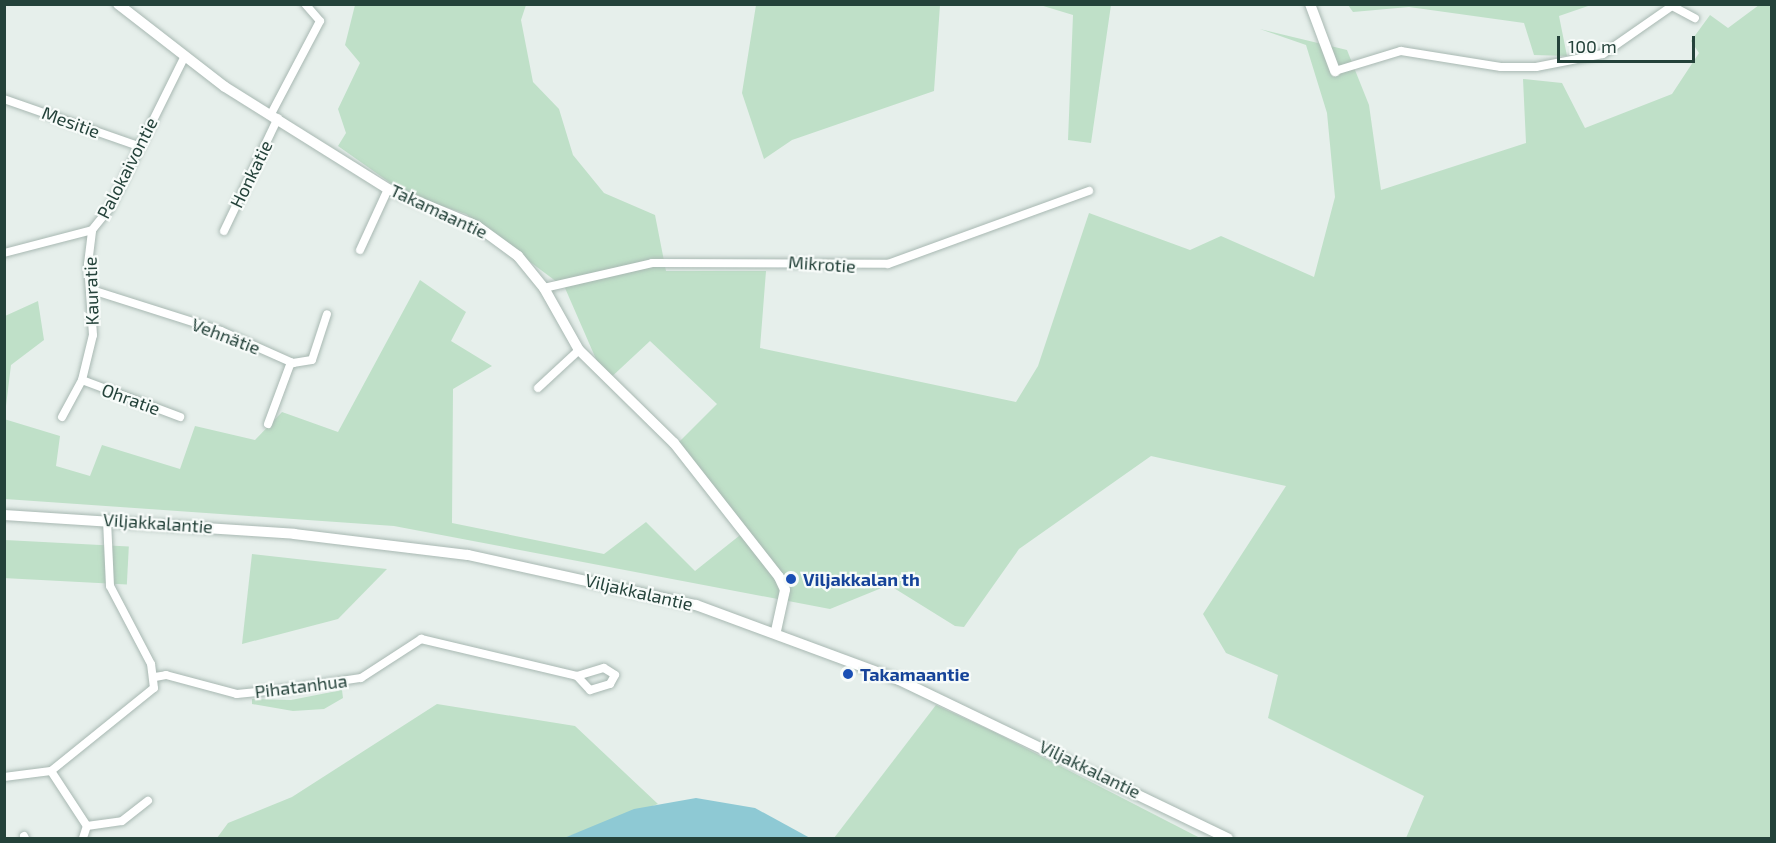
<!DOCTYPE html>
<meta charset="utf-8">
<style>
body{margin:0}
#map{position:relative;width:1776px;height:843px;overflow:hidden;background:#e6efeb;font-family:"Exo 2",sans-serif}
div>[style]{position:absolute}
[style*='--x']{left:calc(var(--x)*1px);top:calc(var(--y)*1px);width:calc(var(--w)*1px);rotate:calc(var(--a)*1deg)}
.green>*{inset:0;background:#bfe0c8;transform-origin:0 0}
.water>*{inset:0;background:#8ec9d4}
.roads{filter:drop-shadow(0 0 2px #a8b8b2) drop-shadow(0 0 2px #a8b8b2)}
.street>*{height:8px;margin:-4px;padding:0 4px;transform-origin:4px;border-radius:4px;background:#fff}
.secondary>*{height:10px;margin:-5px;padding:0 5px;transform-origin:5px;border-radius:5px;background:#fff}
.dots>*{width:16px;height:16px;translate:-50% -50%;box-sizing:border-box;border:3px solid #f7fbf9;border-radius:50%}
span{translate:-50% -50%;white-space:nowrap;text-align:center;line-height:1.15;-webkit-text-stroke:4.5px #f7fbf9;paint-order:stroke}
.street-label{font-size:18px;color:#24423a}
.transit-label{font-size:18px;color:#164399;font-weight:700}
.left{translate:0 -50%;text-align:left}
.frame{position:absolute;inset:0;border:6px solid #24423a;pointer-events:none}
.scale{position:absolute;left:1557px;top:36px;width:138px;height:27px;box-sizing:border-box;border:3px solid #24423a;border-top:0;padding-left:8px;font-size:18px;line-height:21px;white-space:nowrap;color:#24423a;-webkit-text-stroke:4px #f7fbf9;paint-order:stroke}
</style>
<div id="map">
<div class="green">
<i style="clip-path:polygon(355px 5px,526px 5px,521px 20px,533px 82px,559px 109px,573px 155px,604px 193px,655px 215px,666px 271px,766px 271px,760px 348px,1016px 402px,1038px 366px,1089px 213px,1190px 250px,1221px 236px,1314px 277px,1335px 197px,1327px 113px,1306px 45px,1260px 29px,1347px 50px,1369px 105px,1381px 190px,1526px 143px,1523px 79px,1562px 83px,1585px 128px,1672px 94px,1699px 53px,1691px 41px,1710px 15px,1728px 28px,1759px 5px,1771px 5px,1771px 838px,1406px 838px,1424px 796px,1268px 718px,1278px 675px,1226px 653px,1203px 614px,1286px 486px,1151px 456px,1019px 549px,964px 627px,955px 626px,889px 585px,830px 609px,394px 526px,5px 499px,4px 419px,60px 436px,56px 466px,90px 476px,102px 445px,180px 469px,195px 426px,255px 440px,282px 412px,338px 432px,420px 280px,466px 312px,451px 341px,492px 366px,453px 389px,452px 523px,604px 554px,646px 522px,695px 571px,744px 532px,673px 448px,717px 404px,650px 341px,606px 382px,565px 288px,466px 214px,406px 194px,338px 146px,346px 133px,338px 109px,360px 63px,345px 45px)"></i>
<i style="clip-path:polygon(756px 5px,940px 5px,934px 91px,792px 140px,764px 159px,742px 93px)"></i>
<i style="clip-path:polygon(1040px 5px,1111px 5px,1091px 143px,1068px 140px,1073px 15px)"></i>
<i style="clip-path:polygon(1348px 5px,1591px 5px,1559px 16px,1567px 56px,1534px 55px,1524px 23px,1409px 7px,1353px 12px)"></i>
<i style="clip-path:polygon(38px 301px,44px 340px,11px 365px,5px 414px,5px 316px)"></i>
<i style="left:5px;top:540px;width:124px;height:38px;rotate:3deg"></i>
<i style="clip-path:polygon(252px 554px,387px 569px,338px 619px,242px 644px)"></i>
<i style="clip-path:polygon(342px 690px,343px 698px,324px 709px,293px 711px,252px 704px,252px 699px,291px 700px)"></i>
<i style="clip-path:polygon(437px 704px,575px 726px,658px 804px,564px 838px,217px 838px,228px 823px,292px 797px)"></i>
<i style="clip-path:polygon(936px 705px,994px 732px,1200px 838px,834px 838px)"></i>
</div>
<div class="water">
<i style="clip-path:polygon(696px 798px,755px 808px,810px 838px,564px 838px,634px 809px)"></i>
</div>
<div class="roads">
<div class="street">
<i style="--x:1335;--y:71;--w:69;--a:-16.9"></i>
<i style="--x:1401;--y:51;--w:101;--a:9.1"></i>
<i style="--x:1501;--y:67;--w:35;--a:0"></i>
<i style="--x:1536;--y:67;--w:68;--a:-11"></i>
<i style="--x:1603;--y:54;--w:84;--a:-34.8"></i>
<i style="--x:1672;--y:6;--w:26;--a:28"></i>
<i style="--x:4;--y:99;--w:142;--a:19.3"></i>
<i style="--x:271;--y:114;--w:105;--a:-62.2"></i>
<i style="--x:320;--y:21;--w:23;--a:-131"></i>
<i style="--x:224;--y:231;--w:125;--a:-64.5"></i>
<i style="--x:360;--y:250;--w:67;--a:-65.3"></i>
<i style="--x:4;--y:253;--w:91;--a:-14.6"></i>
<i style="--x:92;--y:230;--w:27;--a:-51"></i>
<i style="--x:109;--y:209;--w:171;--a:-63.6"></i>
<i style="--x:544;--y:288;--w:111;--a:-13"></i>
<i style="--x:652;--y:263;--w:236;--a:0.2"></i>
<i style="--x:888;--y:264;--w:214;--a:-20"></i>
<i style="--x:92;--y:290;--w:135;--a:17.6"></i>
<i style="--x:221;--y:331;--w:79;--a:24"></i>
<i style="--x:293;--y:363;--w:19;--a:-9"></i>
<i style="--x:312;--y:360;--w:48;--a:-71.9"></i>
<i style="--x:82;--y:380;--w:105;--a:20.7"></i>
<i style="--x:538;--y:388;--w:56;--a:-42.8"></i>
<i style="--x:62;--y:417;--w:42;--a:-61.6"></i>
<i style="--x:82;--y:380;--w:46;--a:-76.3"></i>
<i style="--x:93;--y:335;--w:71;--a:-94"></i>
<i style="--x:88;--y:264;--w:34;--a:-83"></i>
<i style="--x:268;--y:424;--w:66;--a:-69.6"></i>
<i style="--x:155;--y:677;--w:11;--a:-10"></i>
<i style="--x:166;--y:675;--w:73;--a:15"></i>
<i style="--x:237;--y:694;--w:50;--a:-5.7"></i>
<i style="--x:287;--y:689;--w:75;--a:-8.5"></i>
<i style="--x:361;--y:678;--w:72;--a:-33"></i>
<i style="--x:421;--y:639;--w:160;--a:13.3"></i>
<i style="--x:577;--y:676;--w:28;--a:-17"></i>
<i style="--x:604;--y:668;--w:13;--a:32"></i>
<i style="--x:615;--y:675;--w:10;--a:119"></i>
<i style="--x:610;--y:684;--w:21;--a:163"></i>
<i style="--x:590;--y:690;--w:19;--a:-133"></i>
<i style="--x:51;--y:771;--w:66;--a:56.8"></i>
<i style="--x:87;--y:826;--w:35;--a:-8"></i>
<i style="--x:122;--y:821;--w:33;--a:-38"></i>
<i style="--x:4;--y:777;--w:47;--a:-7.3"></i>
<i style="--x:51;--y:771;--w:132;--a:-38.9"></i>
<i style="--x:154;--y:688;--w:24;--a:-97"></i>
<i style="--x:151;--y:664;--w:88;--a:-117.7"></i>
<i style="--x:110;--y:586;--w:67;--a:-92.6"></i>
<i style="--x:24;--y:836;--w:2;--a:63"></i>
<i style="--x:83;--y:838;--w:13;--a:-72"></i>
</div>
<div class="secondary">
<i style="--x:118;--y:4;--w:135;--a:37.8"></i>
<i style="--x:225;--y:87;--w:192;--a:32"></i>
<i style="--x:388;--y:189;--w:96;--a:22.6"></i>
<i style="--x:477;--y:226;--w:51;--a:36.2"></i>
<i style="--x:518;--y:256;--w:41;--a:50.9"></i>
<i style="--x:544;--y:288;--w:71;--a:60.6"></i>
<i style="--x:579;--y:350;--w:133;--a:44.4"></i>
<i style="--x:674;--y:443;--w:170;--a:51.9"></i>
<i style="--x:779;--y:577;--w:14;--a:65"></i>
<i style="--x:785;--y:590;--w:42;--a:102.4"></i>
<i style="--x:1310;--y:4;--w:72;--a:69.5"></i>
<i style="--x:4;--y:515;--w:291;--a:3.7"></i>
<i style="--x:294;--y:534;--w:175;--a:6.9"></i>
<i style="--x:468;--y:555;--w:233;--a:12.4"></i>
<i style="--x:696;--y:605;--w:216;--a:20.3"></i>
<i style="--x:899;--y:680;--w:365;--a:25.7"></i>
</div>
</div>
<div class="dots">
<i style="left:791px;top:579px;background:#1a4fb4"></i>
<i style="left:848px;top:674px;background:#1a4fb4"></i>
</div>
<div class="street-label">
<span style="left:71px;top:122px;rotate:20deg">Mesitie</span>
<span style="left:127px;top:168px;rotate:-63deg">Palokaivontie</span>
<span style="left:251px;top:174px;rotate:-64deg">Honkatie</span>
<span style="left:439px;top:211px;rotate:25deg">Takamaantie</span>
<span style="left:822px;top:264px;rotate:4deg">Mikrotie</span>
<span style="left:91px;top:291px;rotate:-92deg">Kauratie</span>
<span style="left:226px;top:336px;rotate:21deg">Vehnätie</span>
<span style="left:131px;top:399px;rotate:20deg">Ohratie</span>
<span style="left:158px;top:523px;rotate:4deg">Viljakkalantie</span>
<span style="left:639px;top:592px;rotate:13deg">Viljakkalantie</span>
<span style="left:301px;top:686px;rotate:-7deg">Pihatanhua</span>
<span style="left:1090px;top:769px;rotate:26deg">Viljakkalantie</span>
</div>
<div class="transit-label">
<span class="left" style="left:803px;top:579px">Viljakkalan th</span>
<span class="left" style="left:860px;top:674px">Takamaantie</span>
</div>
<div class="frame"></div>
<div class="scale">100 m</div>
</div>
